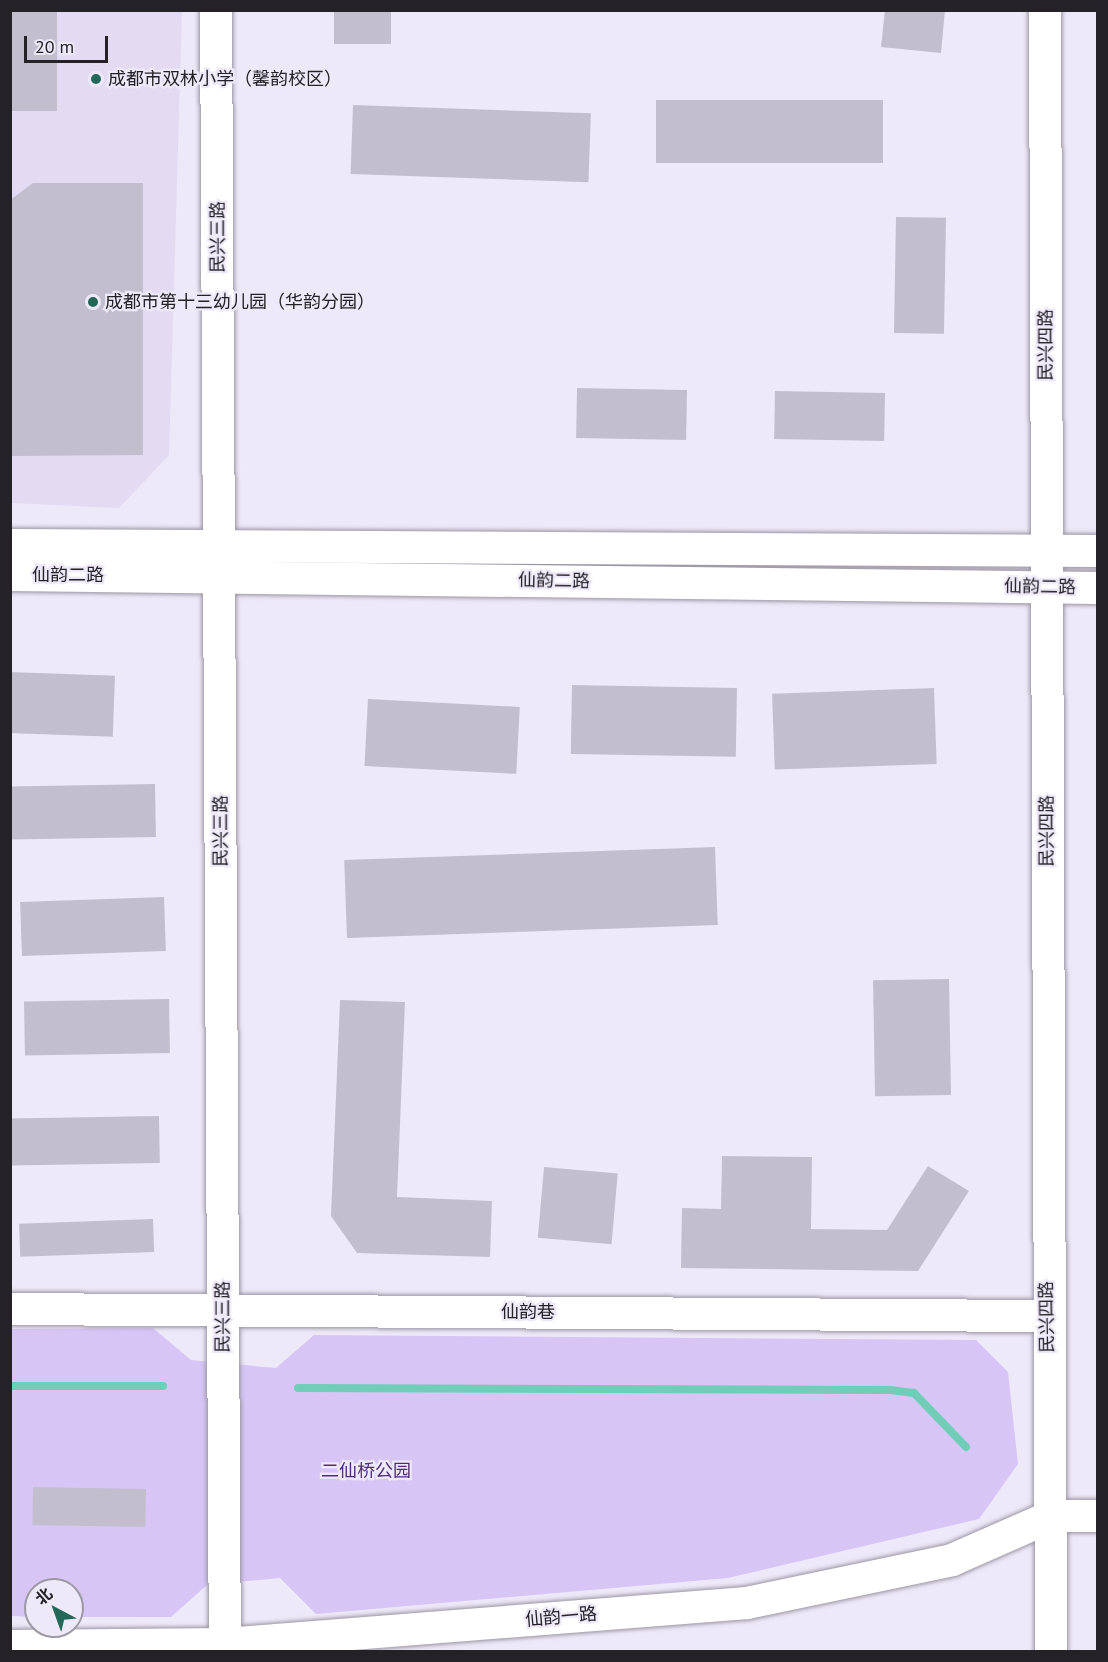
<!DOCTYPE html>
<meta charset="utf-8">
<style>
body{margin:0}
#map{position:relative;width:1108px;height:1662px;overflow:hidden;background:#eee9f8;font-family:"PT Sans","Noto Sans SC",sans-serif}
div>[style]{position:absolute}
[style*='--x']{left:calc(var(--x)*1px);top:calc(var(--y)*1px);width:calc(var(--w)*1px);rotate:calc(var(--a)*1deg)}
.built>*{inset:0;background:#e3dbf1}
.green>*{inset:0;background:#d7c5f6}
.stream>*{height:8px;margin:-4px;padding:0 4px;transform-origin:4px;border-radius:4px;background:#71cdb7}
.building>*{inset:0;background:#c3becd;transform-origin:0 0}
.roads{filter:drop-shadow(0 0 2px #9b96a4) drop-shadow(0 0 2px #9b96a4)}
.minor>*{height:32px;margin:-16px;padding:0 16px;transform-origin:16px;border-radius:16px;background:#fff}
.dots>*{width:16px;height:16px;translate:-50% -50%;box-sizing:border-box;border:3px solid #eee9f8;border-radius:50%}
span{translate:-50% -50%;white-space:nowrap;text-align:center;line-height:1.15;-webkit-text-stroke:4.5px #eee9f8;paint-order:stroke}
.poi-label{font-size:18px;color:#242227}
.left{translate:0 -50%;text-align:left}
.street-label{font-size:18px;color:#242227}
.park-label{font-size:18px;color:#502d79}
.frame{position:absolute;inset:0;border:12px solid #242227;pointer-events:none}
.north{position:absolute;left:24px;top:1578px;width:60px;height:60px;box-sizing:border-box;background:#eee9f8;border:2px solid #9d99a4;border-radius:50%;rotate:319deg;font-size:16px;font-weight:700;line-height:24px;text-align:center;color:#242227}
.north::after{content:'';display:block;margin:auto;width:21px;height:27px;background:#236758;clip-path:polygon(50% 0,100% 100%,50% 72%,0 100%)}
.scale{position:absolute;left:24px;top:36px;width:84px;height:27px;box-sizing:border-box;border:3px solid #242227;border-top:0;padding-left:8px;font-size:18px;line-height:21px;white-space:nowrap;color:#242227;-webkit-text-stroke:4px #eee9f8;paint-order:stroke}
</style>
<div id="map">
<div class="built">
<i style="clip-path:polygon(11px 11px,182px 11px,169px 455px,119px 508px,11px 503px)"></i>
</div>
<div class="green">
<i style="clip-path:polygon(153px 1328px,191px 1360px,276px 1368px,314px 1335px,976px 1340px,1008px 1372px,1018px 1464px,979px 1519px,728px 1578px,316px 1614px,280px 1578px,207px 1585px,171px 1617px,72px 1617px,72px 1590px,36px 1590px,36px 1617px,11px 1616px,10px 1329px)"></i>
</div>
<div class="stream">
<i style="--x:10;--y:1386;--w:153;--a:0"></i>
<i style="--x:298;--y:1388;--w:592;--a:0.19"></i>
<i style="--x:890;--y:1390;--w:24;--a:7"></i>
<i style="--x:914;--y:1393;--w:75;--a:46.1"></i>
</div>
<div class="building">
<i style="left:10px;top:10px;width:47px;height:101px"></i>
<i style="left:334px;top:10px;width:57px;height:34px"></i>
<i style="clip-path:polygon(885px 10px,945px 10px,941px 53px,881px 47px)"></i>
<i style="left:656px;top:100px;width:227px;height:63px"></i>
<i style="left:353px;top:105px;width:238px;height:69px;rotate:2deg"></i>
<i style="clip-path:polygon(33px 183px,143px 183px,143px 455px,10px 456px,10px 200px)"></i>
<i style="left:896px;top:217px;width:50px;height:116px;rotate:1deg"></i>
<i style="left:577px;top:388px;width:110px;height:50px;rotate:1deg"></i>
<i style="left:775px;top:391px;width:110px;height:48px;rotate:1deg"></i>
<i style="left:10px;top:672px;width:105px;height:61px;rotate:2deg"></i>
<i style="left:572px;top:685px;width:165px;height:69px;rotate:1deg"></i>
<i style="left:934px;top:688px;width:76px;height:162px;rotate:88deg"></i>
<i style="left:368px;top:699px;width:152px;height:67px;rotate:3deg"></i>
<i style="left:155px;top:784px;width:53px;height:145px;rotate:89deg"></i>
<i style="left:715px;top:847px;width:78px;height:371px;rotate:88deg"></i>
<i style="left:164px;top:897px;width:54px;height:144px;rotate:88deg"></i>
<i style="left:949px;top:979px;width:116px;height:76px;rotate:89deg"></i>
<i style="left:169px;top:999px;width:54px;height:145px;rotate:89deg"></i>
<i style="clip-path:polygon(340px 1000px,405px 1002px,397px 1197px,492px 1201px,490px 1257px,357px 1253px,331px 1216px)"></i>
<i style="left:159px;top:1116px;width:47px;height:149px;rotate:89deg"></i>
<i style="clip-path:polygon(722px 1156px,812px 1157px,811px 1229px,887px 1230px,928px 1166px,969px 1191px,918px 1271px,681px 1268px,682px 1208px,721px 1209px)"></i>
<i style="left:544px;top:1167px;width:74px;height:71px;rotate:5deg"></i>
<i style="left:153px;top:1219px;width:33px;height:134px;rotate:88deg"></i>
<i style="left:33px;top:1487px;width:113px;height:38px;rotate:1deg"></i>
</div>
<div class="roads">
<div class="minor">
<i style="--x:216;--y:10;--w:1642;--a:89.69"></i>
<i style="--x:1045;--y:10;--w:1642;--a:89.79"></i>
<i style="--x:10;--y:545;--w:1088;--a:0.32"></i>
<i style="--x:10;--y:575;--w:1088;--a:0.68"></i>
<i style="--x:10;--y:1309;--w:1036;--a:0.39"></i>
<i style="--x:10;--y:1646;--w:215;--a:-0.5"></i>
<i style="--x:225;--y:1644;--w:524;--a:-4.49"></i>
<i style="--x:747;--y:1603;--w:209;--a:-11.8"></i>
<i style="--x:952;--y:1560;--w:109;--a:-23.7"></i>
<i style="--x:1052;--y:1516;--w:46;--a:0"></i>
</div>
</div>
<div class="dots">
<i style="left:96px;top:79px;background:#236758"></i>
<i style="left:93px;top:302px;background:#236758"></i>
</div>
<div class="poi-label">
<span class="left" style="left:108px;top:79px">成都市双林小学（馨韵校区）</span>
<span class="left" style="left:105px;top:302px">成都市第十三幼儿园（华韵分园）</span>
</div>
<div class="street-label">
<span style="left:218px;top:237px;rotate:-90deg">民兴三路</span>
<span style="left:1046px;top:345px;rotate:-90deg">民兴四路</span>
<span style="left:68px;top:575px">仙韵二路</span>
<span style="left:554px;top:581px;rotate:1deg">仙韵二路</span>
<span style="left:1040px;top:587px;rotate:1deg">仙韵二路</span>
<span style="left:221px;top:831px;rotate:-90deg">民兴三路</span>
<span style="left:1047px;top:831px;rotate:-90deg">民兴四路</span>
<span style="left:528px;top:1312px">仙韵巷</span>
<span style="left:223px;top:1317px;rotate:-90deg">民兴三路</span>
<span style="left:1047px;top:1317px;rotate:-91deg">民兴四路</span>
<span style="left:561px;top:1617px;rotate:-5deg">仙韵一路</span>
</div>
<div class="park-label">
<span style="left:366px;top:1471px">二仙桥公园</span>
</div>
<div class="frame"></div>
<div class="north">北</div>
<div class="scale">20 m</div>
</div>
